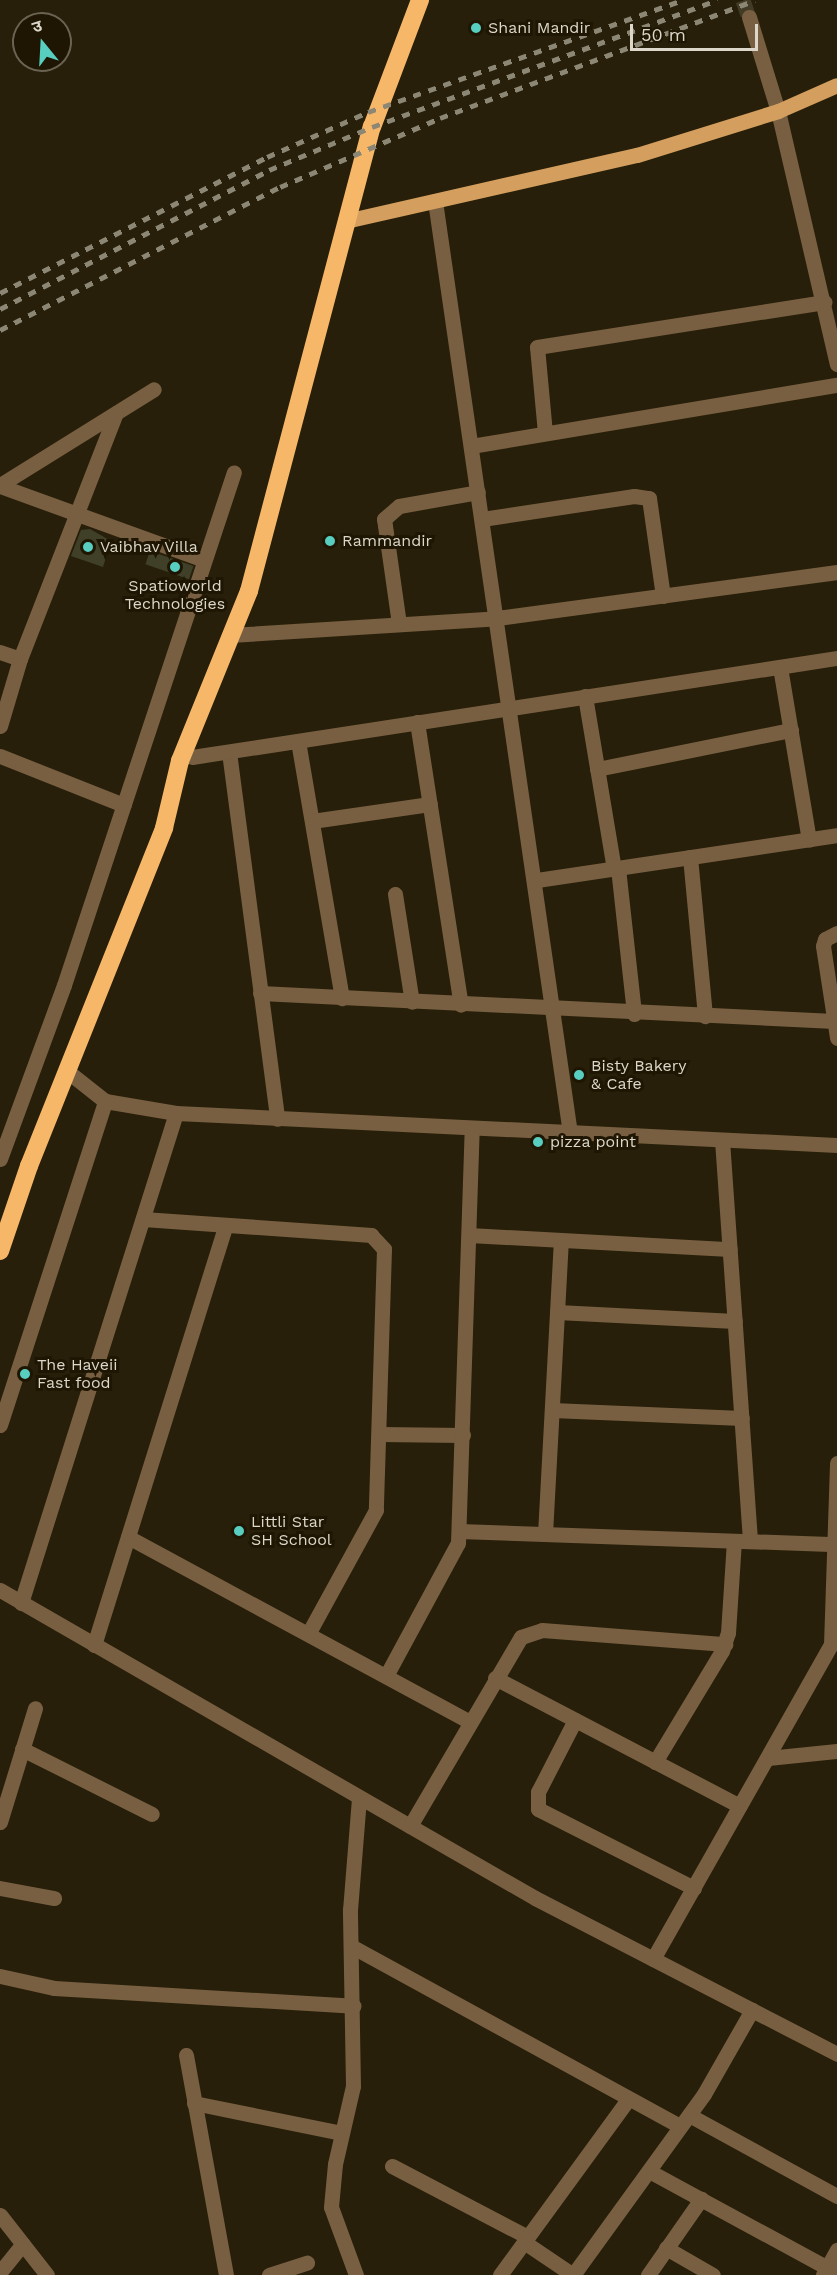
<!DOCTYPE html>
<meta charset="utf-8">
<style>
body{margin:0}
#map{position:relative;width:837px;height:2275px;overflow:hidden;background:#271f09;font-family:"Work Sans","Noto Sans Devanagari",sans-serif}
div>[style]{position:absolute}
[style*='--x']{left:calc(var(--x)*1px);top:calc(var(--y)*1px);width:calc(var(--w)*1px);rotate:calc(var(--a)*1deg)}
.building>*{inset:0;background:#404028;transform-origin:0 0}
.minor-tunnel>*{height:15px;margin-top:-7.5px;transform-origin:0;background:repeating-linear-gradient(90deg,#423b26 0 15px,transparent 0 23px)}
.minor>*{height:15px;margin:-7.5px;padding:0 7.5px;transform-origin:7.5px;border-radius:7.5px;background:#785f42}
.major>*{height:15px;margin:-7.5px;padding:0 7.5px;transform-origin:7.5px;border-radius:7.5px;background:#d39e5e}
.highway>*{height:18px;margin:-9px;padding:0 9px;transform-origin:9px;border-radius:9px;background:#f6b769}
.rail>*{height:4.5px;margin-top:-2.25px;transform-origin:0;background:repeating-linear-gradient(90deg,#8c8675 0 8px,transparent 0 16px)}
.dots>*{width:16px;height:16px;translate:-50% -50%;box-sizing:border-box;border:3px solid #1e1602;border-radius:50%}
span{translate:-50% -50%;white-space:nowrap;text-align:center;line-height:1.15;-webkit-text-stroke:6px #1e1602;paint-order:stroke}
.poi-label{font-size:16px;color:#dcd7ca}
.left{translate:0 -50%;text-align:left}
.north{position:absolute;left:12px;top:12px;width:60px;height:60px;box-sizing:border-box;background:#1e1602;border:2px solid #6a6352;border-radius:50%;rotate:342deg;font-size:16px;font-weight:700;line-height:24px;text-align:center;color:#dcd7ca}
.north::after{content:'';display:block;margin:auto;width:21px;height:27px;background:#58cec0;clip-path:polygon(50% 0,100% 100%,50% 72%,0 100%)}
.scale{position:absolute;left:630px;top:24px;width:128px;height:27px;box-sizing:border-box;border:3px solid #dcd7ca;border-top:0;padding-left:8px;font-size:18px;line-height:21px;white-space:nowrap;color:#dcd7ca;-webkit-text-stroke:4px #1e1602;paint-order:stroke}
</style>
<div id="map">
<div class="building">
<i style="clip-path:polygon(90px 529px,111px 541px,103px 567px,71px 556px,81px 530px)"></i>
<i style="left:150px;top:551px;width:46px;height:14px;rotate:19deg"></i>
</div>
<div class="minor-tunnel">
<i style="--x:743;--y:0;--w:18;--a:71"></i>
</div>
<div class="minor">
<i style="--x:749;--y:17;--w:98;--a:72.9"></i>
<i style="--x:778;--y:111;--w:260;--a:76.9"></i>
<i style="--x:435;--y:201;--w:942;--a:81.76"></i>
<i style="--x:545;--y:433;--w:86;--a:-95.3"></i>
<i style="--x:537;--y:347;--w:291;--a:-8.9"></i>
<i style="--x:471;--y:446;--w:371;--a:-9.5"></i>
<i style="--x:0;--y:485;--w:181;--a:-31.9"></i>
<i style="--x:0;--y:486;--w:217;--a:19.9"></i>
<i style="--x:482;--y:519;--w:154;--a:-8.6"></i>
<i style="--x:634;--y:496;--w:15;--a:8"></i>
<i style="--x:649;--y:498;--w:99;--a:81.9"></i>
<i style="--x:399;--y:624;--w:106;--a:-98.1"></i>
<i style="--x:384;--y:519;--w:20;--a:-41"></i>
<i style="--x:399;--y:506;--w:80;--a:-10"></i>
<i style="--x:230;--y:635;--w:268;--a:-3.6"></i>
<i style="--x:497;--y:618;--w:343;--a:-7.7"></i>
<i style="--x:0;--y:652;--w:21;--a:19"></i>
<i style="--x:780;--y:667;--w:175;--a:80.5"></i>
<i style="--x:585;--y:696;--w:175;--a:80.5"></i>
<i style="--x:417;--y:722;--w:286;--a:81.2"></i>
<i style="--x:0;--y:726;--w:70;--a:-73.4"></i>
<i style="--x:20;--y:659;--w:264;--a:-68.7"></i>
<i style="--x:298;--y:741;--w:261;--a:80.3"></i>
<i style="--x:229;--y:752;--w:370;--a:82.5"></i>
<i style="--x:0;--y:756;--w:133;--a:21.6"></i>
<i style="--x:192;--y:757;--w:653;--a:-8.73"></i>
<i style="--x:597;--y:769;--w:198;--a:-11.4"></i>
<i style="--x:312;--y:821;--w:119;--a:-8.2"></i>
<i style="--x:690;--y:857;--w:160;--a:84.6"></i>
<i style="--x:618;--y:868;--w:147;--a:83.7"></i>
<i style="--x:537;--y:880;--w:303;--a:-8.5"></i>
<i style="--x:395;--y:894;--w:109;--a:81.1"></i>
<i style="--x:837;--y:933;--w:13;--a:153"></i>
<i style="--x:825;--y:939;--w:7;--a:106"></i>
<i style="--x:823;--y:946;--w:93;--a:81.3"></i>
<i style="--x:260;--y:993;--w:575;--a:2.79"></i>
<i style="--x:67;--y:1071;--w:48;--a:38.3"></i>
<i style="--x:105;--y:1101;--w:72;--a:9.6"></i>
<i style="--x:176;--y:1113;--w:662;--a:2.77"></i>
<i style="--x:722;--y:1140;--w:402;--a:86"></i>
<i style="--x:0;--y:1159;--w:185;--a:-69.8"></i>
<i style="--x:64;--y:985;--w:540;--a:-71.67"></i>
<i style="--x:143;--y:1219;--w:229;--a:4"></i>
<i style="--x:371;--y:1235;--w:19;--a:47"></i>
<i style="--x:384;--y:1249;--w:261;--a:91.8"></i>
<i style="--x:376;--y:1510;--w:141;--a:118.7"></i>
<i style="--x:469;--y:1235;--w:261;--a:3.1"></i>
<i style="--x:557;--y:1312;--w:178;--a:2.9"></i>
<i style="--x:552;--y:1410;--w:190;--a:2.4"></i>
<i style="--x:0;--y:1425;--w:341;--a:-72"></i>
<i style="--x:379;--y:1434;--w:84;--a:0.7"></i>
<i style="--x:459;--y:1531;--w:378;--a:2"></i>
<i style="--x:545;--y:1534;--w:294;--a:-86.9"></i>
<i style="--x:128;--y:1537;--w:389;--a:28.4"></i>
<i style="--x:0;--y:1590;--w:617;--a:29.93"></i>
<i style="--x:535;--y:1898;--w:340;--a:27.3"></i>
<i style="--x:21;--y:1603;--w:514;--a:-72.45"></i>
<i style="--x:94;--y:1645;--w:440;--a:-72.6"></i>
<i style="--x:386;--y:1676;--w:151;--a:-61.6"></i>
<i style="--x:458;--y:1543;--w:415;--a:-88.1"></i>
<i style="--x:495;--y:1678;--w:276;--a:27.6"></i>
<i style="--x:575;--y:1720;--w:81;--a:117.2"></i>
<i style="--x:538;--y:1792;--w:17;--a:90"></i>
<i style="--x:538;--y:1809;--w:175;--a:26.9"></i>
<i style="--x:22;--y:1749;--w:145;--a:26.6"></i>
<i style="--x:768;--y:1758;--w:69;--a:-5.8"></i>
<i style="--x:655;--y:1762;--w:130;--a:-58.9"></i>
<i style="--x:722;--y:1651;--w:19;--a:-72"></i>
<i style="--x:728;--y:1633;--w:92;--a:-86.3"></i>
<i style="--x:0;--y:1822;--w:119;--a:-72.9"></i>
<i style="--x:410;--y:1826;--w:219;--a:-59.6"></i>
<i style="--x:521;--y:1637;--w:22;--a:-18"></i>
<i style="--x:542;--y:1630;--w:184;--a:4.4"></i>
<i style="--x:0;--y:1888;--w:55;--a:10.5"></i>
<i style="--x:351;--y:1946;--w:375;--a:28.7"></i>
<i style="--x:653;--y:1959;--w:361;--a:-60.5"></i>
<i style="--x:831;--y:1645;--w:182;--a:-88.1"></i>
<i style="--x:0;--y:1976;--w:55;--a:12.5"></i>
<i style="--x:54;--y:1988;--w:300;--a:3.4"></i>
<i style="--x:186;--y:2055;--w:224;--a:79.7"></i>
<i style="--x:194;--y:2103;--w:150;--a:11.5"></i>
<i style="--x:689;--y:2115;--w:169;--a:28.7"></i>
<i style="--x:392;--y:2166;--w:153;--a:27.6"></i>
<i style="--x:649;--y:2171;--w:214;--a:28.5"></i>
<i style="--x:0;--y:2215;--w:76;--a:51.9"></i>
<i style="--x:524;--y:2242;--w:59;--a:34"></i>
<i style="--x:666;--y:2248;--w:54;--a:29.9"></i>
<i style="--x:0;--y:2272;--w:36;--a:-51"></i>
<i style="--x:269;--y:2275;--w:40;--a:-18"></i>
<i style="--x:356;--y:2275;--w:72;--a:-110.2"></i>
<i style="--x:331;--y:2207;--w:43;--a:-84.7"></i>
<i style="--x:335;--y:2164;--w:80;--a:-77"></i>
<i style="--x:353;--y:2086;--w:176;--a:-91"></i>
<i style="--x:350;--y:1910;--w:113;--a:-85.4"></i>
<i style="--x:500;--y:2275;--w:215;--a:-53.9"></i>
<i style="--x:573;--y:2275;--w:223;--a:-54.1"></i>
<i style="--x:704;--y:2094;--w:97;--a:-60.3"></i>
<i style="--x:648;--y:2275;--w:93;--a:-55.1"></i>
<i style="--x:823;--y:2275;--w:29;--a:-61"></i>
</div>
<div class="major">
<i style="--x:350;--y:220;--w:294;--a:-12.8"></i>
<i style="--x:637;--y:155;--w:148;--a:-17.3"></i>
<i style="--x:778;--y:111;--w:64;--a:-23.8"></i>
</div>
<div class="highway">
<i style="--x:0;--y:1251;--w:90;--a:-71.2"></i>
<i style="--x:29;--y:1166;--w:364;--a:-68.2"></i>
<i style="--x:164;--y:828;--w:69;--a:-76.6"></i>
<i style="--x:180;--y:761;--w:183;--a:-67.9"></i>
<i style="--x:249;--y:591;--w:480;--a:-75.2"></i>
<i style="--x:372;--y:127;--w:136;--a:-69.3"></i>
</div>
<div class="rail">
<i style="--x:0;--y:293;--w:300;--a:-27"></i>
<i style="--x:267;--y:157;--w:111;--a:-24"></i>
<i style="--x:368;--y:112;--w:333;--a:-19.6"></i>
<i style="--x:0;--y:309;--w:303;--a:-27.3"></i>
<i style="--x:269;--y:170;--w:112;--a:-22.7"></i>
<i style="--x:372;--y:127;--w:368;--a:-20.2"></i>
<i style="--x:0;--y:330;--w:314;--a:-27.1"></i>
<i style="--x:280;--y:187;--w:174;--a:-23.3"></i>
<i style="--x:440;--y:118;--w:336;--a:-20.5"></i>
</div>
<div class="dots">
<i style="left:476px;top:28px;background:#58cec0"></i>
<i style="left:330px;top:541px;background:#58cec0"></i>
<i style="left:88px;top:547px;background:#58cec0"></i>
<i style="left:175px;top:567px;background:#58cec0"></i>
<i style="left:579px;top:1075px;background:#58cec0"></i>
<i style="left:538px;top:1142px;background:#58cec0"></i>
<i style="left:25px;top:1374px;background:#58cec0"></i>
<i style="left:239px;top:1531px;background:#58cec0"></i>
</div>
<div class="poi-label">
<span class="left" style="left:488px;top:28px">Shani Mandir</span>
<span class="left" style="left:342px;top:541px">Rammandir</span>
<span class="left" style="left:100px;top:547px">Vaibhav Villa</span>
<span style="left:175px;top:595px">Spatioworld<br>Technologies</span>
<span class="left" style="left:591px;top:1075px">Bisty Bakery<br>&amp; Cafe</span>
<span class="left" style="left:550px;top:1142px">pizza point</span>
<span class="left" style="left:37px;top:1374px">The Haveii<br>Fast food</span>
<span class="left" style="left:251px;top:1531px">Littli Star<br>SH School</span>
</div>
<div class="north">उ</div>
<div class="scale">50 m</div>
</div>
